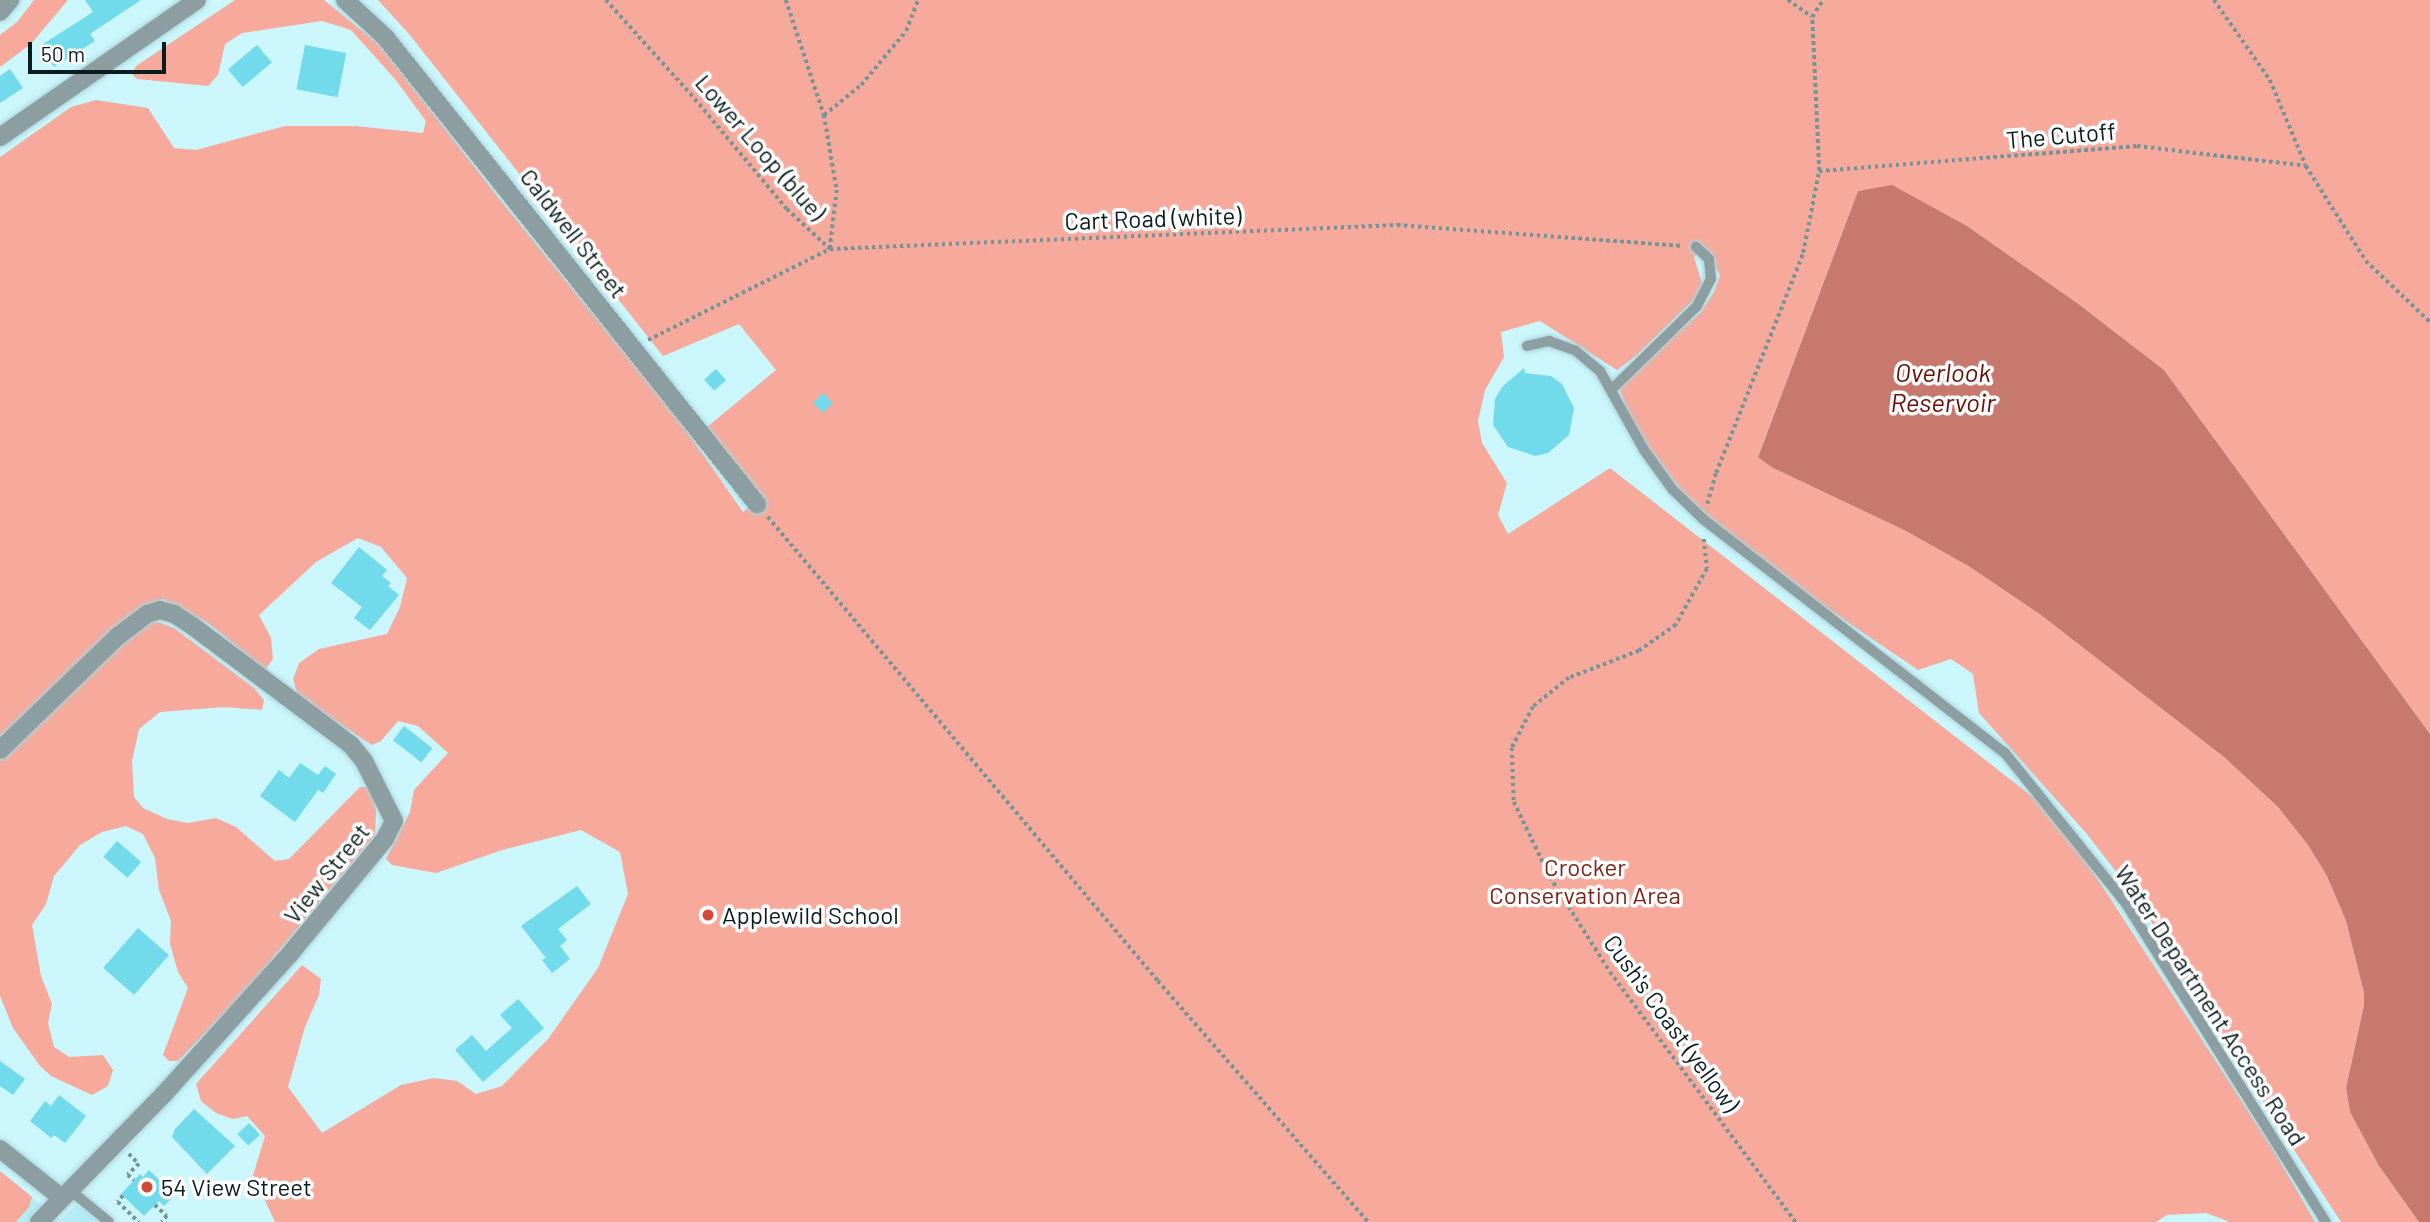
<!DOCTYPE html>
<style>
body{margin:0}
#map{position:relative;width:2430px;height:1222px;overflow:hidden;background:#caf6fc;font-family:Barlow,sans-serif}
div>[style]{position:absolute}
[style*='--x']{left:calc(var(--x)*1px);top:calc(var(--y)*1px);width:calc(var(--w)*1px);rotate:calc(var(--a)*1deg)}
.built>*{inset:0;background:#b6ecf5}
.green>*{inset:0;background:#f7a99b}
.water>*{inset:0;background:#c6796c}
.building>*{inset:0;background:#72dbeb;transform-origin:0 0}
.path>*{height:3.5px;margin-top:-1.75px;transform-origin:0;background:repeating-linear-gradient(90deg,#749498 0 3.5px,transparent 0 7px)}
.roads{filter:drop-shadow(0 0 2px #abd3d8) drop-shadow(0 0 2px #abd3d8)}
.lane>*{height:10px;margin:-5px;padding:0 5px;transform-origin:5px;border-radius:5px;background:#8c9ea1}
.street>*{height:18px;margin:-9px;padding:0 9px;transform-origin:9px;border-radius:9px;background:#8c9ea1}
.dots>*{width:19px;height:19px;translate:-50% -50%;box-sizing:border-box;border:4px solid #fff;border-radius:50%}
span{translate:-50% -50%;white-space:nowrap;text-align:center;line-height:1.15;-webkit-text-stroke:7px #fff;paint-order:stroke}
.street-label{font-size:24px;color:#0b1c1e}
.park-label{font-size:24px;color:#7c1f14}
.poi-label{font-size:24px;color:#0b1c1e}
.left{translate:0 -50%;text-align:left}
.water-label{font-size:26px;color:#6c0c03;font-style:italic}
.scale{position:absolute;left:28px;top:42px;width:138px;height:32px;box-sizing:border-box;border:4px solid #0b1c1e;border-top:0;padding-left:9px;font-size:21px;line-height:24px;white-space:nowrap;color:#0b1c1e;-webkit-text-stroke:5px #fff;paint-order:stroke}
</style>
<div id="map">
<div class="built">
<i style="clip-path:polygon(0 1171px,60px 1220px,76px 1205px,99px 1222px,0 1222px)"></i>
</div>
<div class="green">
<i style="clip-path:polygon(34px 0,68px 0,31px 44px,0 67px,0 35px,17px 22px)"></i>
<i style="clip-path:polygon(235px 0,324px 0,381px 46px,501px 201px,674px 413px,743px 512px,761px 499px,707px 427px,776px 370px,739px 324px,663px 356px,409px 34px,378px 0,2430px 0,2430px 734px,2164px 370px,2077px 303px,1967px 226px,1892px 186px,1858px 191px,1758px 456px,1773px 468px,1906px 531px,1970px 567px,2041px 615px,2224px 757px,2278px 807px,2308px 845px,2327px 876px,2346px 921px,2364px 993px,2364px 1005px,2346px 1088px,2350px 1112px,2379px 1166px,2419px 1222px,2341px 1222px,2183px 979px,2142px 905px,2086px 833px,1979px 713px,1973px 674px,1951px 659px,1918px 670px,1819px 603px,1692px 505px,1648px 447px,1625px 405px,1619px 387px,1623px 380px,1700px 313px,1714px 292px,1720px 275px,1704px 246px,1694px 257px,1702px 283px,1698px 296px,1636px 356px,1617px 370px,1540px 321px,1501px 332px,1504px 357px,1485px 390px,1478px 421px,1482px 443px,1507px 483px,1498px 515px,1508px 534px,1610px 468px,2056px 815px,2273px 1149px,2315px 1222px,2230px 1222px,2206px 1213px,2167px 1215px,2156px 1222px,275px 1222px,263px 1196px,250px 1185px,265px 1136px,247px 1116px,233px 1119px,216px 1113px,201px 1101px,196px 1084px,302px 965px,321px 979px,319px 995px,305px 1027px,288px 1087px,322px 1133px,401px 1085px,434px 1078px,457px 1081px,476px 1094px,502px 1086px,548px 1039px,598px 968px,628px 894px,620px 852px,581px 830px,502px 850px,436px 873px,392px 865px,386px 859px,410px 812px,414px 790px,448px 753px,418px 726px,398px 721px,381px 741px,372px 745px,298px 697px,293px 679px,299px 663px,319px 649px,387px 634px,400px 607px,407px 578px,381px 547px,358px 538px,316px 562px,259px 615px,271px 638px,273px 659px,265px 670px,209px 624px,163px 599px,119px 623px,0 738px,0 157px,71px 107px,96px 100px,148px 108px,174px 148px,196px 150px,285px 126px,355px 126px,423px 133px,426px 121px,395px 79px,351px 30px,322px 21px,242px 33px,225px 44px,218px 75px,208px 86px,137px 79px,132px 74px,136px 66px)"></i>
<i style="clip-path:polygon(155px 621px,174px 628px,254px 688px,264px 700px,262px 710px,224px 707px,160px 712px,139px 729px,132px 761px,134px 797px,143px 808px,167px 819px,188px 823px,216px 818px,236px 827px,275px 861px,289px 859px,360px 787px,371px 787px,376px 811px,375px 835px,241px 997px,178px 1061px,169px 1061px,163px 1055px,188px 988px,178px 972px,170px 944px,171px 921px,159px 890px,155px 858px,143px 834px,126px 826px,102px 832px,80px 845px,54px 876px,46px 904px,32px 925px,41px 976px,52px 1004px,48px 1023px,54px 1047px,69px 1057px,103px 1055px,113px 1070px,108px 1086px,92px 1095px,51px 1076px,40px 1066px,13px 1028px,0 996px,0 761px,124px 640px)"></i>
<i style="clip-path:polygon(0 1171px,32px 1197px,29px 1207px,16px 1222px,0 1222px)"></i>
</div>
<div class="water">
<i style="clip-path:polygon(1892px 185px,1967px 226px,2077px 303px,2164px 370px,2430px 734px,2430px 1222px,2419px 1222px,2379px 1166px,2350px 1112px,2346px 1088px,2364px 1005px,2364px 993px,2346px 921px,2327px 876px,2308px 845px,2278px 807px,2224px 757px,2041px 615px,1970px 567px,1906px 531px,1773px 468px,1758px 457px,1858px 191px)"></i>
</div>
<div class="building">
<i style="clip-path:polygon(85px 0,141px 0,90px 34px,95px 41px,54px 67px,40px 46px,93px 12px)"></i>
<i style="left:257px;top:45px;width:23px;height:38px;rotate:50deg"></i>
<i style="left:305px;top:45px;width:42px;height:45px;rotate:11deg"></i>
<i style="clip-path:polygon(10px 69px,23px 88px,0 103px,0 76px)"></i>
<i style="clip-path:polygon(1524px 368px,1525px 373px,1551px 376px,1562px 384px,1574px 408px,1569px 435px,1548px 453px,1535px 456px,1508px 447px,1493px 425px,1495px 399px,1502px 387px)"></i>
<i style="left:716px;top:369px;width:15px;height:16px;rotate:48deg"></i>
<i style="left:823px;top:393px;width:14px;height:14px;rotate:45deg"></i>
<i style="clip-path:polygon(359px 547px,387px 570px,382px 576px,391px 583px,388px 586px,399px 595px,370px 630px,354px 618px,362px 607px,331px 583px)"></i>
<i style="left:404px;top:726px;width:36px;height:18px;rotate:38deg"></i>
<i style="clip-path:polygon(300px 763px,318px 775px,325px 766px,336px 774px,323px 793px,318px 790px,295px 822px,260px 796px,279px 770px,289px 778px)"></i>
<i style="left:117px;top:841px;width:32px;height:21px;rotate:41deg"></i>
<i style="clip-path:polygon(577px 886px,591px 904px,558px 929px,567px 940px,560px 946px,570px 959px,552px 973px,542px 960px,546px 958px,521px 926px)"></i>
<i style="left:138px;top:928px;width:41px;height:53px;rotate:41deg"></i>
<i style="clip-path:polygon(518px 999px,544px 1028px,483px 1082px,455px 1050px,472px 1035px,486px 1051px,512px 1028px,500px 1015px)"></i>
<i style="clip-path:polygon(0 1061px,25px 1079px,13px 1095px,0 1086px)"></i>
<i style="clip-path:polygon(59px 1095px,86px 1116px,65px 1143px,54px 1135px,51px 1138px,30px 1121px,45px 1101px,51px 1106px)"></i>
<i style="clip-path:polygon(194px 1109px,235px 1146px,207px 1174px,172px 1137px,175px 1129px)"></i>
<i style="left:249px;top:1123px;width:16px;height:16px;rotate:47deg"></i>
<i style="clip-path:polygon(149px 1170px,175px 1195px,164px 1206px,159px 1201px,144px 1216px,121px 1194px,140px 1174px,143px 1177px)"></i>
</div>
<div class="path">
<i style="--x:606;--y:0;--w:133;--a:48"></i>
<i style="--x:695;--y:99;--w:143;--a:50.1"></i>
<i style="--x:787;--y:209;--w:59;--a:42.9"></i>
<i style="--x:786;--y:0;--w:121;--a:71.7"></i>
<i style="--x:824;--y:115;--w:76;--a:80.2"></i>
<i style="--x:837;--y:190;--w:59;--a:96.8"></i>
<i style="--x:1788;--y:0;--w:29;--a:35"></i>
<i style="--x:2214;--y:0;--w:98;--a:55"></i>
<i style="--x:2270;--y:80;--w:93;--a:67.3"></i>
<i style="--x:2306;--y:166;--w:112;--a:57.7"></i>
<i style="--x:2366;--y:261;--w:88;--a:43.6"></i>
<i style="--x:824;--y:115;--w:48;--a:-39"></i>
<i style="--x:861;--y:85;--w:70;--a:-50.2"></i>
<i style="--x:906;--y:31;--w:33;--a:-69"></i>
<i style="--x:1819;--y:171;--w:319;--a:-4.5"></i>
<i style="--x:2137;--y:146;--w:170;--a:6.7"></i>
<i style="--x:648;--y:340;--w:203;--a:-26.6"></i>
<i style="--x:830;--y:249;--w:568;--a:-2.42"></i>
<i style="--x:1397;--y:225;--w:285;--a:4.2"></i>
<i style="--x:1707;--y:504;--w:32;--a:-74"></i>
<i style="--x:1716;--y:473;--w:237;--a:-68.4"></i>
<i style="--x:1803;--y:253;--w:84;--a:-79"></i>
<i style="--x:1819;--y:171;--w:154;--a:-92.6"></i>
<i style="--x:1812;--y:17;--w:20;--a:-57"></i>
<i style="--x:768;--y:517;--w:606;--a:49.95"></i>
<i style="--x:1158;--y:981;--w:320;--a:48.9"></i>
<i style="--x:1704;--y:539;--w:30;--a:84"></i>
<i style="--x:1707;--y:569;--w:64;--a:119"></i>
<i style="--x:1676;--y:625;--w:45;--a:144.9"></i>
<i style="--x:1639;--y:651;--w:75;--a:158.9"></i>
<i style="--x:1569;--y:678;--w:46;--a:141.1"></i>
<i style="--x:1533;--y:707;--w:46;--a:117.1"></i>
<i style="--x:1512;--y:748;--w:54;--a:87.9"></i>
<i style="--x:1514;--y:802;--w:83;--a:64.4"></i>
<i style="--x:1550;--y:877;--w:112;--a:57.7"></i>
<i style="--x:1610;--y:972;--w:312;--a:53.4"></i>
<i style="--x:129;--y:1154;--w:14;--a:45"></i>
<i style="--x:139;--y:1164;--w:16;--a:135"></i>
<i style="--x:128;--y:1175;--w:8;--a:40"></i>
<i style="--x:123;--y:1196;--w:8;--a:130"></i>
<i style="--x:118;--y:1202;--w:29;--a:44"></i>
<i style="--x:155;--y:1205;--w:16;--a:43"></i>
<i style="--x:167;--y:1216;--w:8;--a:130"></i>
</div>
<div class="roads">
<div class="lane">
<i style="--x:1527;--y:346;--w:23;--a:-13"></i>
<i style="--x:1549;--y:341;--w:29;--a:20"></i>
<i style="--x:1576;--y:351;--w:31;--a:40"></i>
<i style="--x:1600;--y:371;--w:90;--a:60.9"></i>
<i style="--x:1644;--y:450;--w:49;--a:54.1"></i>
<i style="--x:1673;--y:490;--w:42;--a:44"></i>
<i style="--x:1703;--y:519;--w:382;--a:37.8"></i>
<i style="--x:2005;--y:753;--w:191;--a:51.2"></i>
<i style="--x:2125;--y:902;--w:378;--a:57.9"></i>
<i style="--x:1612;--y:389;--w:119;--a:-44.3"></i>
<i style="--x:1697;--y:306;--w:30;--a:-63"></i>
<i style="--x:1711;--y:279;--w:20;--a:-96"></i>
<i style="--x:1709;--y:259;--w:18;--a:-137"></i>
<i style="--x:70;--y:1190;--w:50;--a:39.4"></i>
</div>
<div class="street">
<i style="--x:345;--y:0;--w:56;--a:42.8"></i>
<i style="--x:386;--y:38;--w:596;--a:51.48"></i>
<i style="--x:0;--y:12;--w:16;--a:-50"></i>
<i style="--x:0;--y:137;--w:240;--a:-34.8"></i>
<i style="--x:0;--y:750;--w:164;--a:-44"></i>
<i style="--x:118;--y:636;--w:36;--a:-37"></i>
<i style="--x:147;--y:614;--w:14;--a:-17"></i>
<i style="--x:160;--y:610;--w:15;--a:16"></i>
<i style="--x:174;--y:614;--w:24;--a:33"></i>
<i style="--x:194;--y:627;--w:196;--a:36.9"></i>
<i style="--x:351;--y:745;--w:21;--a:51"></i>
<i style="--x:364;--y:761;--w:67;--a:63.4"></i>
<i style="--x:394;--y:821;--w:20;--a:117"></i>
<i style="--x:385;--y:839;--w:149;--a:129.6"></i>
<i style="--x:290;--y:954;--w:188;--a:132"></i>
<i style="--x:164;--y:1094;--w:179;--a:134.3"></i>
<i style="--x:0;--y:1149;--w:79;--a:38.3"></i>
</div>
</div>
<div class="dots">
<i style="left:708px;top:915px;background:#d54836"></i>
<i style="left:147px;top:1187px;background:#d54836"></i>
</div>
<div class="street-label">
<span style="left:2061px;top:135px;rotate:-5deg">The Cutoff</span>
<span style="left:761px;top:147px;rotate:49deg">Lower Loop (blue)</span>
<span style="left:1153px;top:218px;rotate:-2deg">Cart Road (white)</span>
<span style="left:574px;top:233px;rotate:52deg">Caldwell Street</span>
<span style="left:326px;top:873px;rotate:-51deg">View Street</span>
<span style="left:2211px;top:1005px;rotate:57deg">Water Department Access Road</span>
<span style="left:1672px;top:1023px;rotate:54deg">Cush's Coast (yellow)</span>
</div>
<div class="park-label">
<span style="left:1585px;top:881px">Crocker<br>Conservation Area</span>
</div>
<div class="poi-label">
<span class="left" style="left:722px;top:915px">Applewild School</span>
<span class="left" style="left:161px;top:1187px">54 View Street</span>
</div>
<div class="water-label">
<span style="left:1943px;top:387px">Overlook<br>Reservoir</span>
</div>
<div class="scale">50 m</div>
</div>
